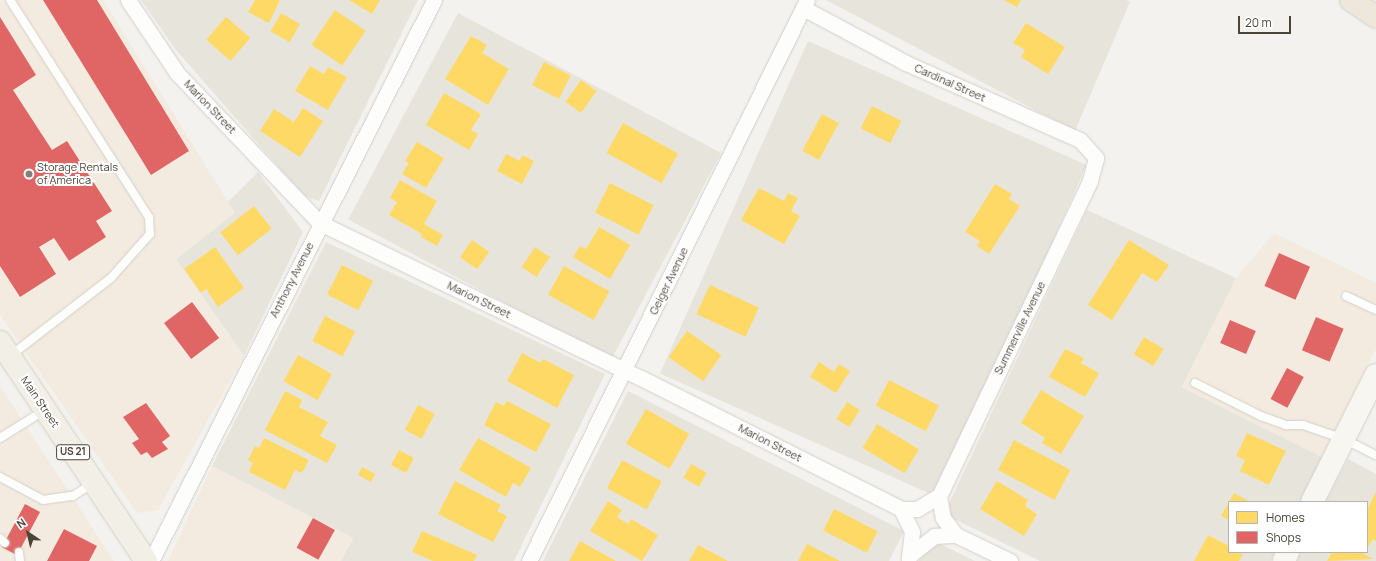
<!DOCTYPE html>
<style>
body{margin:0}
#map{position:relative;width:1376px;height:561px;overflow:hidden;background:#f4f2ee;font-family:Manrope,sans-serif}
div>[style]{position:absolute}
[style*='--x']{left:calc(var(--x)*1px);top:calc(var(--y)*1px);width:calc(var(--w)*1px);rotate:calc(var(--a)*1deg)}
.residential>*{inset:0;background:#e7e4dc;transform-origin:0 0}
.commercial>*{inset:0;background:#f3ebdf}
.homes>*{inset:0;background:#ffd966;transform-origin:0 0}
.shops>*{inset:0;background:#e06666;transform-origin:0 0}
.roads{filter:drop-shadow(0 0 1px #d2d0cb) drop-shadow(0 0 1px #d2d0cb)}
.lane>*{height:8px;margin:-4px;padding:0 4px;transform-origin:4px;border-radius:4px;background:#fdfdfc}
.street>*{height:15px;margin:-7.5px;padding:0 7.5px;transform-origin:7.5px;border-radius:7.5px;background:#fdfdfc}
.secondary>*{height:22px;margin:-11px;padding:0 11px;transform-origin:11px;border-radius:11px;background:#f7f6f1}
.primary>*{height:22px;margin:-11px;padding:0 11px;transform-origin:11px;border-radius:11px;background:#f2efe6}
.highway>*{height:22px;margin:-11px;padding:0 11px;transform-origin:11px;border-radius:11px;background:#ede8db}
.dots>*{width:11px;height:11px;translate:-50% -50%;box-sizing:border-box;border:2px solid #fff;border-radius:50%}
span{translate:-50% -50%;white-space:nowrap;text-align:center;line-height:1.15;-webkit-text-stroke:4px #fff;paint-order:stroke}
.shield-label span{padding:1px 3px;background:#fff;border:1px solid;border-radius:3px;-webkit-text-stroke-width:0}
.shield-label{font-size:10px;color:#4b4439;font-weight:700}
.street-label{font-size:11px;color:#4b4439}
.poi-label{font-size:11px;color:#4b4439}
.left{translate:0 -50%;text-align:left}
.legend{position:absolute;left:1228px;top:501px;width:140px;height:52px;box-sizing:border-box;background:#fff;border:1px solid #b7b4b0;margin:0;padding:5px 7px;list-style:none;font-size:12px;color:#4b4439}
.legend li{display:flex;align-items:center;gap:8px;height:20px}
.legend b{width:20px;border:1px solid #b7b4b0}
.north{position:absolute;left:8px;top:513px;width:40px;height:40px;-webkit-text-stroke:3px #fff;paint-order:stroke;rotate:325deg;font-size:11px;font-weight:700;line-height:16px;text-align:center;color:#4b4439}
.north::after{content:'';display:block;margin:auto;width:14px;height:18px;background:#4b4439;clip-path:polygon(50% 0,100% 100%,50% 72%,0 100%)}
.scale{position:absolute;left:1238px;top:16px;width:53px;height:18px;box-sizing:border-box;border:2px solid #4b4439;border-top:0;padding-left:5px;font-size:12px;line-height:14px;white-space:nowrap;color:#4b4439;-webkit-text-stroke:3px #fff;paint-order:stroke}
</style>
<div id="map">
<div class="residential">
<i style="clip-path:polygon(141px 0,418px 0,319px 201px,304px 196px,176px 50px)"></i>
<i style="clip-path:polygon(826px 0,1126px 0,1130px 2px,1075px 131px)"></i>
<i style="left:458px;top:13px;width:298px;height:234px;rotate:28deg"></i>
<i style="left:808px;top:41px;width:305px;height:364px;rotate:24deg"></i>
<i style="clip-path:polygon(258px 172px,303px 232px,244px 356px,176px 259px,234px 213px,228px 202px)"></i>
<i style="clip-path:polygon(1087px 210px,1236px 278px,1182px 387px,1322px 457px,1300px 502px,1229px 502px,1229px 552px,1275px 552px,1271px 561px,1040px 561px,944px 514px)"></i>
<i style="clip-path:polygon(326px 242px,605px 374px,514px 561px,341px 561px,353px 538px,212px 466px)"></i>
<i style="clip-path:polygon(628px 391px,904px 531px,889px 561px,543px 561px)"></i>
<i style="clip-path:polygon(1348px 459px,1376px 474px,1376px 561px,1295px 561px,1300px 552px,1367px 552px,1367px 502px,1325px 502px)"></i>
<i style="clip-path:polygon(930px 539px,975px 561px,919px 561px)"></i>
</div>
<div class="commercial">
<i style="clip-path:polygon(0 0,103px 0,235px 213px,176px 259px,244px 356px,158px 510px,137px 513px,0 315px)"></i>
<i style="clip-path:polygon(1274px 233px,1376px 283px,1376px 349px,1322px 457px,1182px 387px,1236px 278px)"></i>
<i style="clip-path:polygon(0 386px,114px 561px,0 561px)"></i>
<i style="clip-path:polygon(212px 466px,353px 538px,341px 561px,168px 561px)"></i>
</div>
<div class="homes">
<i style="clip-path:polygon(255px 0,280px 0,269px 23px,248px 12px)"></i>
<i style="clip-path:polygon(349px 0,380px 0,372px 14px)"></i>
<i style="clip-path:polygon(1004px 0,1021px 0,1017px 7px)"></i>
<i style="left:335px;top:10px;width:37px;height:42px;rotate:34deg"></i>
<i style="left:281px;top:13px;width:22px;height:21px;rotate:30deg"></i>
<i style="left:226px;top:17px;width:32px;height:30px;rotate:41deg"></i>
<i style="clip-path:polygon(1026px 23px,1065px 47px,1048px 74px,1021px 57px,1025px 50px,1013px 43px)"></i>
<i style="clip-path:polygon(471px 36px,487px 45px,482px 53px,509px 69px,488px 105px,445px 79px)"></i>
<i style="left:544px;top:62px;width:30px;height:26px;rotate:27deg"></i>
<i style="clip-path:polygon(310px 66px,324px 74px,328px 67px,347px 77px,328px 110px,295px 91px)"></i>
<i style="left:581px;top:80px;width:19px;height:27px;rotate:35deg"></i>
<i style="clip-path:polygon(444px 93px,481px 114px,471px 130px,478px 134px,469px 150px,426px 125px)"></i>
<i style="left:872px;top:106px;width:33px;height:25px;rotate:27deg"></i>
<i style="clip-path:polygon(303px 108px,323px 121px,300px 157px,260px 131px,274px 109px,294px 122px)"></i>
<i style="left:822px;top:114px;width:19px;height:42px;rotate:28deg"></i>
<i style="left:623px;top:123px;width:63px;height:34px;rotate:29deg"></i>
<i style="clip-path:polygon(417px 142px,444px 158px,426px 188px,402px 174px,409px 163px,405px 161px)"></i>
<i style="clip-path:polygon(506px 154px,520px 161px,522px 155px,534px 161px,522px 184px,497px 171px)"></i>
<i style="clip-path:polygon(400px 180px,437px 201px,424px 224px,443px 235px,437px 246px,421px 237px,422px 234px,389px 215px,397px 202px,390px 198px)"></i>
<i style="left:610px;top:183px;width:49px;height:33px;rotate:27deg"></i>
<i style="clip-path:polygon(995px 184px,1012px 194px,1009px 199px,1020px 206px,989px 254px,977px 246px,980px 241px,965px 232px)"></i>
<i style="clip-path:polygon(759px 188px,784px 201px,788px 193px,798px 198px,791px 211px,800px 216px,784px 244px,741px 220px)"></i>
<i style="left:254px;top:206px;width:29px;height:43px;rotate:52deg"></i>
<i style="clip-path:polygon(599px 227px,630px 245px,610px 279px,573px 257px,580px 246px,586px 249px)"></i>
<i style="left:472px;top:240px;width:21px;height:21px;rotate:35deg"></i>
<i style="clip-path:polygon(1129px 240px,1169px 265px,1157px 282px,1142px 273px,1112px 320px,1088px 305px)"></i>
<i style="clip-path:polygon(215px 247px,244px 288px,218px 307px,206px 289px,201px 293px,184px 269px)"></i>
<i style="left:535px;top:247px;width:18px;height:24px;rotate:34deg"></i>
<i style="left:342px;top:265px;width:35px;height:33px;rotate:27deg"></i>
<i style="left:564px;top:266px;width:52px;height:33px;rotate:29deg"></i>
<i style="left:710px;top:285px;width:54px;height:32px;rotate:25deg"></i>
<i style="left:325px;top:316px;width:34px;height:28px;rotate:27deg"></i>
<i style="left:687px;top:331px;width:42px;height:32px;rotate:35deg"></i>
<i style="left:1144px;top:337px;width:23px;height:20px;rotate:31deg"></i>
<i style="clip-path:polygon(1065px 349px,1084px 358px,1081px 363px,1099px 373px,1085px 397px,1049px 377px)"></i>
<i style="clip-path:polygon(522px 353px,541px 363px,543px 359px,574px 375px,557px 408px,507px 381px)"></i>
<i style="left:298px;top:355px;width:39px;height:30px;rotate:29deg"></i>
<i style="clip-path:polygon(819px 362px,834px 372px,839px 364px,850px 371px,836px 393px,810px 377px)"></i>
<i style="left:889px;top:380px;width:56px;height:29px;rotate:27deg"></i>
<i style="clip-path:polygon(1041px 390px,1084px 416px,1061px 454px,1042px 443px,1045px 438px,1021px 423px)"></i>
<i style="clip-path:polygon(285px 391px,302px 400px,299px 407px,328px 422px,320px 436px,337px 445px,327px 463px,265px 430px)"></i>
<i style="clip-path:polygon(507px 401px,551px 424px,536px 452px,484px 425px,496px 402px,504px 406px)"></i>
<i style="left:847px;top:402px;width:15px;height:20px;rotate:32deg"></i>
<i style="left:418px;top:405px;width:19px;height:28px;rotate:28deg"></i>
<i style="left:646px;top:409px;width:50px;height:40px;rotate:30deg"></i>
<i style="left:877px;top:424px;width:49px;height:28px;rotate:31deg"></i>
<i style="clip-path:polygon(1247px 433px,1286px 451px,1269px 485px,1240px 471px,1245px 460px,1236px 456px)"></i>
<i style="clip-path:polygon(264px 438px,309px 460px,302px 473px,295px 470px,285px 490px,249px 472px,253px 463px,248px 460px,255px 446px,259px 448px)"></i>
<i style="clip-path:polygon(478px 438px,531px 468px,520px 487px,513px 483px,506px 497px,459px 470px)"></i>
<i style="left:1014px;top:440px;width:64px;height:34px;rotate:28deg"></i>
<i style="left:399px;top:450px;width:17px;height:17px;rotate:28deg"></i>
<i style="left:622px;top:460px;width:45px;height:32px;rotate:28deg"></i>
<i style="left:691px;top:464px;width:18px;height:16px;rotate:29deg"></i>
<i style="left:362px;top:467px;width:15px;height:9px;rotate:28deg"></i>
<i style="clip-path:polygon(455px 481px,501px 505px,497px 511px,507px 516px,493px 542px,438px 514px)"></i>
<i style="clip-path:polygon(997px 481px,1028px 500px,1025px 506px,1037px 514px,1024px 536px,980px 509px)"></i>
<i style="clip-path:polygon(1376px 492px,1376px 541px,1373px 539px,1368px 547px,1367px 510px)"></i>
<i style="clip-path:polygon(1234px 493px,1250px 502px,1229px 502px,1229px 520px,1221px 516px)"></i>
<i style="clip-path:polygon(608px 501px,622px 510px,617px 517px,628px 524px,631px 519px,658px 535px,642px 561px,590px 531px)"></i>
<i style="left:834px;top:509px;width:49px;height:24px;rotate:27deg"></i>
<i style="clip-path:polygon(422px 531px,477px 555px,474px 561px,433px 561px,412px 552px)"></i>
<i style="clip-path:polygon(1208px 535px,1229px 546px,1229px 552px,1243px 554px,1239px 561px,1194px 561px)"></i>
<i style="clip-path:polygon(580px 541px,616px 561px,569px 561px)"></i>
<i style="clip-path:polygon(807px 544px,840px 561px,798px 561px)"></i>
<i style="clip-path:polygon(698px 545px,728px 561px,689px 561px)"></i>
<i style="clip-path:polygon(1332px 552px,1361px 552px,1373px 559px,1327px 561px)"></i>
</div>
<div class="shops">
<i style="clip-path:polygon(43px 0,97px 0,189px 151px,151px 175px)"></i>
<i style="clip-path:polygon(0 17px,36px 75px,13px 90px,52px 150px,67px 141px,112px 211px,96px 221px,106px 237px,69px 261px,54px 238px,39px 247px,56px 274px,20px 297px,0 266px)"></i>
<i style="left:1279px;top:253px;width:34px;height:36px;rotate:24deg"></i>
<i style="left:192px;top:302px;width:45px;height:35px;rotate:53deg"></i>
<i style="left:1316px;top:317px;width:30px;height:36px;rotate:23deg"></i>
<i style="left:1230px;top:320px;width:28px;height:25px;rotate:23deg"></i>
<i style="left:1287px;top:368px;width:19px;height:35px;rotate:28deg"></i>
<i style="clip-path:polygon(146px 403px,170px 436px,162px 442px,168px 449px,152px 458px,147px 452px,141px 455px,132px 443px,139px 439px,123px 417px)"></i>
<i style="left:25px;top:504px;width:17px;height:49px;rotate:28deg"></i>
<i style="left:313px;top:518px;width:25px;height:34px;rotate:29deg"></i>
<i style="clip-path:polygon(64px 529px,97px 546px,89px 561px,47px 561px)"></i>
</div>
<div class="roads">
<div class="lane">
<i style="--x:10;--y:0;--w:258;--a:57.4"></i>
<i style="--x:149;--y:217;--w:17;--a:87"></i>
<i style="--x:150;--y:234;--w:59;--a:131.6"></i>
<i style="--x:111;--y:278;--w:128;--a:142.3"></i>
<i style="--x:1346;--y:296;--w:33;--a:25"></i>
<i style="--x:1195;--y:383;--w:74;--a:26.6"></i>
<i style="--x:1261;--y:416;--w:27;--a:20"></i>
<i style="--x:1286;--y:425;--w:17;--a:0"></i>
<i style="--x:1303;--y:425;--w:43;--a:18.9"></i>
<i style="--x:1344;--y:439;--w:36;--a:27"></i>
<i style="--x:0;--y:438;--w:53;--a:-31.9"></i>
<i style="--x:0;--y:477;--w:49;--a:28.1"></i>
<i style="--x:43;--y:500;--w:30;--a:-8"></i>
<i style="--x:73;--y:496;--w:24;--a:-33"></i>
<i style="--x:0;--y:538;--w:7;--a:45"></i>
<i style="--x:19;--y:552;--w:9;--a:84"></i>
</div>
<div class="street">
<i style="--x:128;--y:0;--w:88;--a:56.1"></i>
<i style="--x:177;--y:73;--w:207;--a:46.4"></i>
<i style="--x:320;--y:223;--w:356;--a:25.8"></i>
<i style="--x:641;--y:378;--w:291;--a:26.7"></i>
<i style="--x:901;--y:509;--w:16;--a:0"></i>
<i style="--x:917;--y:509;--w:26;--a:-31"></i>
<i style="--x:803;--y:8;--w:117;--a:28.1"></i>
<i style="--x:906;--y:63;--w:190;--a:23.9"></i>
<i style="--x:1080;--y:140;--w:24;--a:48"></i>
<i style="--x:1096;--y:158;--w:24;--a:105"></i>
<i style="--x:1090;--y:181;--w:349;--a:115.6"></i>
<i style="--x:939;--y:496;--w:22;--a:80"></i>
<i style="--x:943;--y:518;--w:21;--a:53"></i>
<i style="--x:901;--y:509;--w:25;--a:64"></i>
<i style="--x:912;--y:532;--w:26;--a:97"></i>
<i style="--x:910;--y:555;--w:31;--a:-38"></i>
<i style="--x:934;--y:536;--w:22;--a:-3"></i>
<i style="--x:956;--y:535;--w:60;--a:25.7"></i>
<i style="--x:151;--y:561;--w:628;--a:-63.23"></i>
<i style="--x:529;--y:561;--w:626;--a:-63.64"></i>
</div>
<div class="secondary">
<i style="--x:1312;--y:502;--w:142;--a:-63.3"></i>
<i style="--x:1284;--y:561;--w:10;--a:-66"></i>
</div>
<div class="primary">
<i style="--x:0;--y:342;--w:263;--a:56.3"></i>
</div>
<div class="highway">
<i style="--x:1351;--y:0;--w:30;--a:34"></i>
</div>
</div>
<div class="dots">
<i style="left:29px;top:174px;background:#868178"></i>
</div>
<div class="shield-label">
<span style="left:73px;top:452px">US 21</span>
</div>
<div class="street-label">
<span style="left:950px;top:83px;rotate:24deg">Cardinal Street</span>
<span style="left:210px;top:107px;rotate:46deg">Marion Street</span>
<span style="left:292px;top:280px;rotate:-63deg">Anthony Avenue</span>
<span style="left:669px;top:281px;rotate:-64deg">Geiger Avenue</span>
<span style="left:479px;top:300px;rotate:26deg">Marion Street</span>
<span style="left:1020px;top:328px;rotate:-64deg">Summerville Avenue</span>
<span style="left:40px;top:402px;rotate:56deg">Main Street</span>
<span style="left:770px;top:443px;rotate:27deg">Marion Street</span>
</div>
<div class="poi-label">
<span class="left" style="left:37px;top:174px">Storage Rentals<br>of America</span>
</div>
<ul class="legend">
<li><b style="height:11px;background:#ffd966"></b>Homes</li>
<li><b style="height:11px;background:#e06666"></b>Shops</li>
</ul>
<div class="north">N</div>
<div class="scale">20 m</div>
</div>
